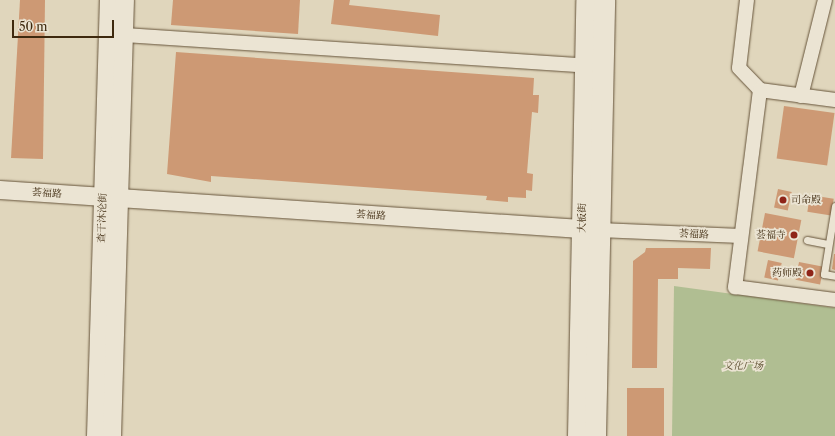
<!DOCTYPE html>
<meta charset="utf-8">
<style>
body{margin:0}
#map{position:relative;width:835px;height:436px;overflow:hidden;background:#e0d6bc;font-family:"Libre Caslon Text","Noto Serif SC",serif}
div>[style]{position:absolute}
[style*='--x']{left:calc(var(--x)*1px);top:calc(var(--y)*1px);width:calc(var(--w)*1px);rotate:calc(var(--a)*1deg)}
.green>*{inset:0;background:#b0be92}
.building>*{inset:0;background:#cd9974;transform-origin:0 0}
.roads{filter:drop-shadow(0 0 1px #66543a) drop-shadow(0 0 1px #66543a)}
.service>*{height:7px;margin:-3.5px;padding:0 3.5px;transform-origin:3.5px;border-radius:3.5px;background:#ebe4d3}
.minor>*{height:14px;margin:-7px;padding:0 7px;transform-origin:7px;border-radius:7px;background:#ebe4d3}
.tertiary>*{height:18px;margin:-9px;padding:0 9px;transform-origin:9px;border-radius:9px;background:#ebe4d3}
.secondary>*{height:21px;margin:-10.5px;padding:0 10.5px;transform-origin:10.5px;border-radius:10.5px;background:#ebe4d3}
.dots>*{width:11px;height:11px;translate:-50% -50%;box-sizing:border-box;border:2px solid #ebe4d3;border-radius:50%}
span{translate:-50% -50%;white-space:nowrap;text-align:center;line-height:1.15;-webkit-text-stroke:3.5px #ebe4d3;paint-order:stroke}
.street-label{font-size:10px;color:#3e290e}
.poi-label{font-size:10px;color:#3e290e}
.left{translate:0 -50%;text-align:left}
.right{translate:-100% -50%;text-align:right}
.park-label{font-size:10px;color:#554728;font-style:italic}
.scale{position:absolute;left:12px;top:20px;width:102px;height:18px;box-sizing:border-box;border:2px solid #3e290e;border-top:0;padding-left:5px;font-size:12px;line-height:14px;white-space:nowrap;color:#3e290e;-webkit-text-stroke:3px #ebe4d3;paint-order:stroke}
</style>
<div id="map">
<div class="green">
<i style="clip-path:polygon(674px 286px,835px 308px,835px 436px,672px 436px)"></i>
</div>
<div class="building">
<i style="clip-path:polygon(20px 0,45px 0,43px 159px,11px 158px)"></i>
<i style="clip-path:polygon(173px 0,300px 0,298px 34px,171px 25px)"></i>
<i style="clip-path:polygon(334px 0,350px 0,349px 5px,440px 15px,438px 36px,331px 24px)"></i>
<i style="clip-path:polygon(176px 52px,534px 78px,533px 95px,539px 95px,538px 113px,532px 112px,527px 173px,533px 174px,532px 191px,526px 190px,526px 198px,508px 197px,508px 202px,486px 200px,487px 196px,211px 176px,211px 182px,167px 174px)"></i>
<i style="left:784px;top:106px;width:51px;height:53px;rotate:8deg"></i>
<i style="left:778px;top:189px;width:14px;height:19px;rotate:12deg"></i>
<i style="left:810px;top:195px;width:24px;height:17px;rotate:9deg"></i>
<i style="left:765px;top:213px;width:37px;height:39px;rotate:11deg"></i>
<i style="clip-path:polygon(646px 248px,711px 248px,710px 269px,678px 268px,678px 279px,658px 279px,657px 368px,632px 368px,633px 261px,645px 252px)"></i>
<i style="clip-path:polygon(834px 254px,835px 254px,835px 270px,832px 269px)"></i>
<i style="left:768px;top:260px;width:14px;height:18px;rotate:12deg"></i>
<i style="left:799px;top:262px;width:25px;height:18px;rotate:11deg"></i>
<i style="left:627px;top:388px;width:37px;height:48px"></i>
</div>
<div class="roads">
<div class="service">
<i style="--x:835;--y:206;--w:69;--a:99.2"></i>
<i style="--x:824;--y:274;--w:11;--a:10"></i>
<i style="--x:807;--y:240;--w:21;--a:11"></i>
</div>
<div class="minor">
<i style="--x:747;--y:0;--w:68;--a:96.7"></i>
<i style="--x:739;--y:68;--w:30;--a:46"></i>
<i style="--x:124;--y:35;--w:462;--a:3.8"></i>
<i style="--x:801;--y:96;--w:99;--a:-76"></i>
<i style="--x:835;--y:100;--w:76;--a:-172.4"></i>
<i style="--x:760;--y:90;--w:199;--a:97.2"></i>
<i style="--x:735;--y:287;--w:101;--a:7.4"></i>
<i style="--x:599;--y:230;--w:142;--a:2.4"></i>
</div>
<div class="tertiary">
<i style="--x:0;--y:190;--w:597;--a:3.84"></i>
<i style="--x:96;--y:436;--w:436;--a:-88.3"></i>
<i style="--x:112;--y:436;--w:436;--a:-88.3"></i>
</div>
<div class="secondary">
<i style="--x:578;--y:436;--w:436;--a:-88.9"></i>
<i style="--x:595;--y:436;--w:436;--a:-88.8"></i>
</div>
</div>
<div class="dots">
<i style="left:783px;top:200px;background:#8f2418"></i>
<i style="left:794px;top:235px;background:#8f2418"></i>
<i style="left:810px;top:273px;background:#8f2418"></i>
</div>
<div class="street-label">
<span style="left:47px;top:193px;rotate:4deg">荟福路</span>
<span style="left:371px;top:215px;rotate:4deg">荟福路</span>
<span style="left:102px;top:218px;rotate:-88deg">查干沐沦街</span>
<span style="left:582px;top:218px;rotate:-89deg">大板街</span>
<span style="left:694px;top:234px;rotate:3deg">荟福路</span>
</div>
<div class="poi-label">
<span class="left" style="left:791px;top:200px">司命殿</span>
<span class="right" style="left:786px;top:235px">荟福寺</span>
<span class="right" style="left:802px;top:273px">药师殿</span>
</div>
<div class="park-label">
<span style="left:743px;top:366px">文化广场</span>
</div>
<div class="scale">50 m</div>
</div>
